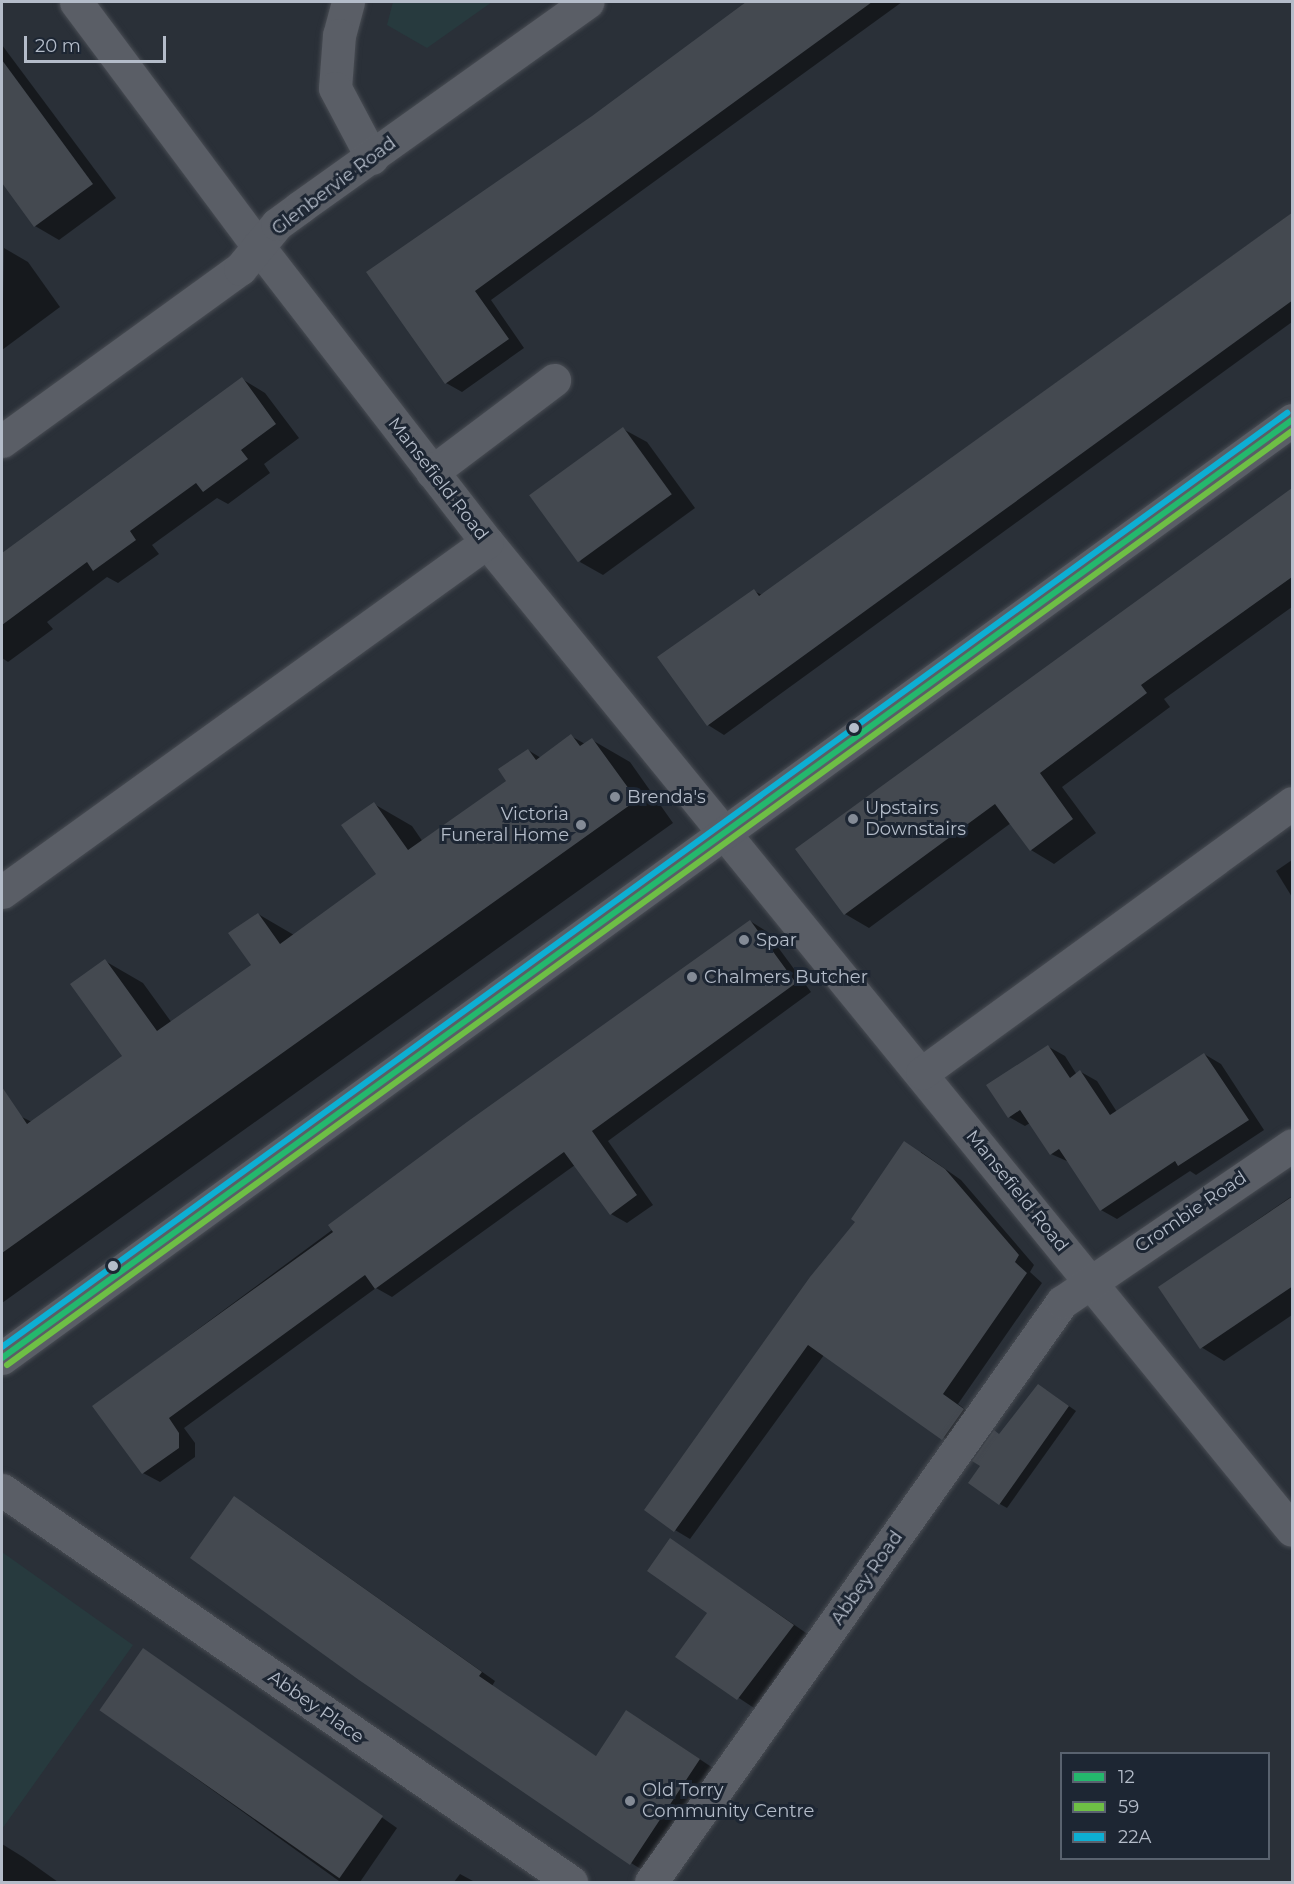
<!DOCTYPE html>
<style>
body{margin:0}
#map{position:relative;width:1294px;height:1884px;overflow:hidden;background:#2a3038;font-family:Montserrat,sans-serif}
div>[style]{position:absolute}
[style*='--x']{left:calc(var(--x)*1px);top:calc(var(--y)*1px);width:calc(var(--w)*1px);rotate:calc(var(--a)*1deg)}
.green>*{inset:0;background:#273a3e}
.shadow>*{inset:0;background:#0007}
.building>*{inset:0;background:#444950;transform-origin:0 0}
.roads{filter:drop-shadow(0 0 2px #484c53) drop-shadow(0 0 2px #484c53)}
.minor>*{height:33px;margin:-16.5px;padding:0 16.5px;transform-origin:16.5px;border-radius:16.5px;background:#5a5e66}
.bus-1>*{height:6px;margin:-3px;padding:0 3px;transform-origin:3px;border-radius:3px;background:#24b86d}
.bus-2>*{height:6px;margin:-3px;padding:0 3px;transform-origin:3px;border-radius:3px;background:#6ebf45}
.bus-3>*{height:6px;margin:-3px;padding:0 3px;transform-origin:3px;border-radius:3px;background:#0dafd3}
.dots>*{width:16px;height:16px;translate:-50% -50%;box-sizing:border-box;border:3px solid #1d2633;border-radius:50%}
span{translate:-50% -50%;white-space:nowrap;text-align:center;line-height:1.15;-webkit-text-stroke:6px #1d2633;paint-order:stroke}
.street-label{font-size:18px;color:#b4bcc9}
.poi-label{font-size:18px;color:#b4bcc9}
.left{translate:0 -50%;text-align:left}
.right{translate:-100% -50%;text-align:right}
.frame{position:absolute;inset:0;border:3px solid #b4bcc9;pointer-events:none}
.legend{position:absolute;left:1060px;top:1752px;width:210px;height:108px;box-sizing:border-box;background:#1d2633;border:2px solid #59626f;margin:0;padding:8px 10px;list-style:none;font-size:18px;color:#b4bcc9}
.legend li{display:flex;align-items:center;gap:12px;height:30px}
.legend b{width:30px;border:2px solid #59626f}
.scale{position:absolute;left:24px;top:36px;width:142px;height:27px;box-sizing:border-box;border:3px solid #b4bcc9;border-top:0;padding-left:8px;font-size:18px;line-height:21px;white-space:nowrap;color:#b4bcc9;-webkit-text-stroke:4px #1d2633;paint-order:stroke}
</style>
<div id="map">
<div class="green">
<i style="clip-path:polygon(393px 2px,492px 2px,427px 48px,387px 25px)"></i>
<i style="clip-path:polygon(2px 1552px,133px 1645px,2px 1829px)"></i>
</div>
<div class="shadow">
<i style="clip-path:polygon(748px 2px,902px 2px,491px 300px,524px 348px,462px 392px,446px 383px,368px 273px,593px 117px)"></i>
<i style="clip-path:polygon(2px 45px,116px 198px,59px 240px,35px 226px,2px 181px)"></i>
<i style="clip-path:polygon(1292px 213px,1292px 322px,724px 735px,708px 725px,754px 591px,762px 595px)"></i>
<i style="clip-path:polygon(4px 248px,28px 262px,60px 307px,2px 350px)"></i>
<i style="clip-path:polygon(242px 379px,265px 393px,299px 438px,264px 464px,270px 473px,228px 504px,217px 498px,152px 545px,159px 554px,118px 583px,107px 577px,47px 622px,53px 629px,8px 662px,2px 658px,2px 554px)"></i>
<i style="clip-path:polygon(623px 429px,647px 442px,695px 508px,603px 575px,580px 562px)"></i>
<i style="clip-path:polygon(1292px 490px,1292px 607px,1164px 699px,1170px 707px,1062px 787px,1096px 833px,1054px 864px,1031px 850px,1011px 823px,869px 928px,845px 914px,797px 849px)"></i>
<i style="clip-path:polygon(571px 736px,585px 744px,592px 740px,630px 762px,673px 823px,2px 1303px,2px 1129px,20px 1116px,32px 1122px,124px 1057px,105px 961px,143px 983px,172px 1023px,253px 965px,258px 914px,294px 935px,378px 874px,374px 804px,412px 826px,423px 842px,508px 781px,528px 750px,541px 758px)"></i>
<i style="clip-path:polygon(1292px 860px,1292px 897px,1276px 871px)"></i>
<i style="clip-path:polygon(750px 921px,766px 931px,811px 992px,608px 1141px,653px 1205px,627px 1223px,611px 1214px,575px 1165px,392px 1297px,376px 1288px,184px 1428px,195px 1443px,195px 1457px,160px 1482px,143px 1473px,94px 1406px)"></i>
<i style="clip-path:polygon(1049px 1047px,1065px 1056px,1077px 1075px,1081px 1072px,1097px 1081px,1117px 1112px,1204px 1054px,1221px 1064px,1264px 1130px,1196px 1175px,1190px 1171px,1117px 1219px,1101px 1210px,1069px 1162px,1051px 1154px,1030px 1123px,1025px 1126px,1009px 1117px)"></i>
<i style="clip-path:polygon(921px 1152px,961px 1180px,1034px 1265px,1030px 1272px,1042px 1283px,958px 1404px,978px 1419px,958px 1447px,824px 1355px,690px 1539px,675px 1530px,857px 1222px)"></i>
<i style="clip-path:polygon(1292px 1196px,1292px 1315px,1224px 1361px,1201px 1347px,1160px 1287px)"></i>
<i style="clip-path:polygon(1046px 1390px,1076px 1411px,1007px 1508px,1000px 1504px,1000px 1436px)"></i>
<i style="clip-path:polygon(248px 1506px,495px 1681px,492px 1686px,597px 1757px,641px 1720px,713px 1768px,644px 1871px,631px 1863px)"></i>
<i style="clip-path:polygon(686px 1550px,809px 1635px,754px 1708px,677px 1657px,709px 1612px)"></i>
<i style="clip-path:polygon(144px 1650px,397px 1828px,360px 1882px,339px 1881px,101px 1710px)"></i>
<i style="clip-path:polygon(2px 1844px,23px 1857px,58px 1882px,2px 1882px)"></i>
<i style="clip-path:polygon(460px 1874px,473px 1881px,475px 1882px,454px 1882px)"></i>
</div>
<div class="building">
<i style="clip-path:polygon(746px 2px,872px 2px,475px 291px,509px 339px,445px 384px,366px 272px,592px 116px)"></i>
<i style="clip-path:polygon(2px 60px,93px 184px,34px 227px,2px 183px)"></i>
<i style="clip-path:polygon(1293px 212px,1293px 300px,707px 726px,657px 657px,754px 589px,759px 596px)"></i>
<i style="clip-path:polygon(242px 377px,276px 424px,241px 450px,248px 459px,203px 492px,196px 483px,130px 531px,136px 540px,93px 571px,87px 562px,2px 625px,2px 553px)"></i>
<i style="left:623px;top:427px;width:83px;height:116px;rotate:54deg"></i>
<i style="clip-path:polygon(1292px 488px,1292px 577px,1141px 685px,1147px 693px,1040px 773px,1073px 819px,1030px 851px,995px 804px,844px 915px,795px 849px)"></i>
<i style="clip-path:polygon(571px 734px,580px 746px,592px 738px,637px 800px,2px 1253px,2px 1087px,27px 1124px,122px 1056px,70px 984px,105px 959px,157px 1031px,251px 965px,228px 933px,258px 913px,280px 944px,376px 874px,341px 825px,374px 802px,408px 850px,506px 781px,498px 769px,528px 749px,536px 760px)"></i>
<i style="clip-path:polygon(750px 920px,796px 983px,592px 1131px,637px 1195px,610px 1215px,564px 1152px,375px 1289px,365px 1275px,169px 1418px,179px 1433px,179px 1448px,142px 1474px,92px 1406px,333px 1232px,328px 1225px,467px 1122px)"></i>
<i style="clip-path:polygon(1048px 1045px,1070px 1078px,1080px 1070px,1110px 1115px,1204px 1053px,1249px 1120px,1178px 1166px,1175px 1161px,1100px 1211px,1059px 1149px,1050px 1155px,1020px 1110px,1008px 1118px,986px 1085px)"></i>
<i style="clip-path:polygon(904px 1141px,945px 1169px,1019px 1255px,1015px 1262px,1027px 1273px,943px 1394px,964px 1409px,942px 1440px,808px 1345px,674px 1532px,644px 1510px,810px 1277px,855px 1222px,851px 1219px)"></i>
<i style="clip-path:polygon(1293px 1196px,1293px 1286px,1200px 1349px,1158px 1287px)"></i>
<i style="clip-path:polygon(1038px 1384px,1069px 1406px,999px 1505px,968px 1483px,980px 1466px,972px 1461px,994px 1430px,999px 1434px)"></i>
<i style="clip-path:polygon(234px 1496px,482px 1672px,479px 1676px,596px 1756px,626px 1710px,700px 1759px,630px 1865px,359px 1680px,190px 1558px)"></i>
<i style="clip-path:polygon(670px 1538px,794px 1625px,737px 1700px,675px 1657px,707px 1613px,647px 1571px)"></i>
<i style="left:143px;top:1648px;width:293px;height:76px;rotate:35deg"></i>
</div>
<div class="roads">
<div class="minor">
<i style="--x:76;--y:2;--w:304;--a:53.3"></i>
<i style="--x:258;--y:246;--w:374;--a:52.3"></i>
<i style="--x:487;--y:542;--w:1274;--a:50.83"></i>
<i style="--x:348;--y:2;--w:34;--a:105"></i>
<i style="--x:339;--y:35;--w:53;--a:94.3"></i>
<i style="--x:335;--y:88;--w:79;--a:62.1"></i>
<i style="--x:2;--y:441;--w:294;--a:-35.9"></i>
<i style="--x:240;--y:269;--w:58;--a:-50.6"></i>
<i style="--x:277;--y:224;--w:29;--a:-36"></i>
<i style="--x:300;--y:207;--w:353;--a:-35.5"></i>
<i style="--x:432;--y:472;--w:153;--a:-37"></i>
<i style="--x:2;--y:892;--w:598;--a:-35.82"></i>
<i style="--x:922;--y:1073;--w:458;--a:-36.1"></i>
<i style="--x:2;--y:1358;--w:1595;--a:-36.02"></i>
<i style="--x:2;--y:1490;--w:691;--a:34.56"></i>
<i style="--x:651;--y:1882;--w:711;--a:-54.68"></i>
<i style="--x:1062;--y:1302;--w:278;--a:-34.3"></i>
</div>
</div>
<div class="bus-1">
<i style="--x:2;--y:1358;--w:1595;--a:-36.02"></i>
</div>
<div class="bus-2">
<i style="--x:7;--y:1365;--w:1589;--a:-36.01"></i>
</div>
<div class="bus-3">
<i style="--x:2;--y:1347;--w:1589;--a:-36.01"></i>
</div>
<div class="dots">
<i style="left:854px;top:728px;background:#b4bcc9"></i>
<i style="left:615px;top:797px;background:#848b96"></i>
<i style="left:853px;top:819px;background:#848b96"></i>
<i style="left:581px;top:825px;background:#848b96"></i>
<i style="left:744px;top:940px;background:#848b96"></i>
<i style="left:692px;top:977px;background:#848b96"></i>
<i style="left:113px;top:1266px;background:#b4bcc9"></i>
<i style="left:630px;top:1801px;background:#848b96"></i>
</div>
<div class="street-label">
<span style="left:334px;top:186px;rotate:-37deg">Glenbervie Road</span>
<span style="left:438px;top:479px;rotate:52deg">Mansefield Road</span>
<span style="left:1017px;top:1191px;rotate:51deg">Mansefield Road</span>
<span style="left:1191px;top:1212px;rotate:-34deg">Crombie Road</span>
<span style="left:867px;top:1578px;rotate:-55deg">Abbey Road</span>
<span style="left:316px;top:1707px;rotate:35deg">Abbey Place</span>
</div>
<div class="poi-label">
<span class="left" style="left:627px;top:797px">Brenda's</span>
<span class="left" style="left:865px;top:819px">Upstairs<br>Downstairs</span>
<span class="right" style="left:569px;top:825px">Victoria<br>Funeral Home</span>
<span class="left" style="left:756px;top:940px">Spar</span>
<span class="left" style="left:704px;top:977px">Chalmers Butcher</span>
<span class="left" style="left:642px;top:1801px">Old Torry<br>Community Centre</span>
</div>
<div class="frame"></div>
<ul class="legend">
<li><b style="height:8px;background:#24b86d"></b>12</li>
<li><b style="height:8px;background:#6ebf45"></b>59</li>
<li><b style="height:8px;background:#0dafd3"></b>22A</li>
</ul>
<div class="scale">20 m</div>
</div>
